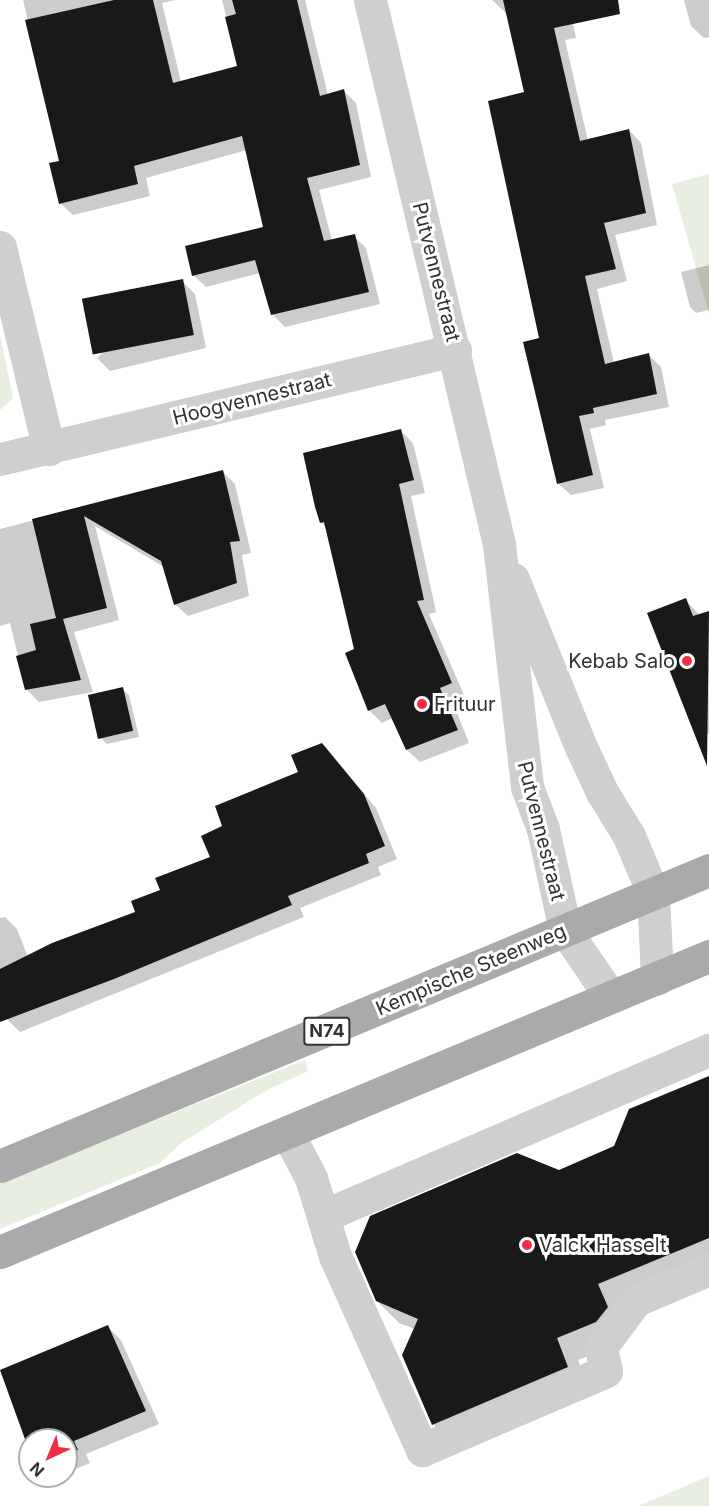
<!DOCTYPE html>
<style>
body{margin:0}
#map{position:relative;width:709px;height:1506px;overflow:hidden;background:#fff;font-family:Inter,sans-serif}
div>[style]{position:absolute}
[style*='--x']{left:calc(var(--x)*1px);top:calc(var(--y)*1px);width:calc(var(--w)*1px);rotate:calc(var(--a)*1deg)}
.green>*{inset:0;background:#e9efe0}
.shadow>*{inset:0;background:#0003}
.building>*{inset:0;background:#191919;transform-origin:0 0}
.minor>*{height:33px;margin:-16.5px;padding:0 16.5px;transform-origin:16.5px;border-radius:16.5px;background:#cfcfcf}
.major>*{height:33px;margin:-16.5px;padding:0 16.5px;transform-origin:16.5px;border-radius:16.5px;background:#aaa}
.dots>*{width:16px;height:16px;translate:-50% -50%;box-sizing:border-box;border:3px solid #fff;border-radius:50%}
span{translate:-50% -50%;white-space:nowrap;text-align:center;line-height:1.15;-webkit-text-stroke:6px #fff;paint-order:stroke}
.shield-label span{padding:2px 4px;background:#fff;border:2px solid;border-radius:4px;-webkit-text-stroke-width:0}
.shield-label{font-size:18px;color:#323232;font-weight:700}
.street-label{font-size:20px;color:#323232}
.poi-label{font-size:20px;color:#323232}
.right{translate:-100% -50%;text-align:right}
.left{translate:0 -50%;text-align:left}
.north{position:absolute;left:18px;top:1428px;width:60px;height:60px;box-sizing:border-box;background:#fff;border:2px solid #adadad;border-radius:50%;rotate:224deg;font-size:16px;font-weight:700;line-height:24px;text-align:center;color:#323232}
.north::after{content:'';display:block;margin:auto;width:21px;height:27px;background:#ee2e47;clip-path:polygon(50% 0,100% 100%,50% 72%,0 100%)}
</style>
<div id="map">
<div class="green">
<i style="clip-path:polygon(709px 174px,709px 314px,672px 184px)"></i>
<i style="clip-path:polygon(0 335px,13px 398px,0 410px)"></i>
<i style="clip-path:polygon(305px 1060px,308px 1071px,267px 1090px,181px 1143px,160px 1163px,0 1229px,0 1183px)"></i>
<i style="clip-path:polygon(709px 1476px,709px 1506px,638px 1506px)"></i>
</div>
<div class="shadow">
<i style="clip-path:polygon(23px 0,175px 0,162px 3px,181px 82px,239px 67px,222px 0,305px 0,328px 95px,344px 91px,356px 103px,371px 177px,319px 190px,332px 241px,354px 236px,366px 248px,380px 304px,285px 327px,273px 315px,260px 273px,206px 287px,193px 275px,265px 228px,247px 150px,146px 178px,150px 196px,73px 215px,60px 203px,61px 162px)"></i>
<i style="clip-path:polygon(492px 0,568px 0,576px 38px,565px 40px,588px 141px,629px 130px,641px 143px,657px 225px,615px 235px,627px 281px,597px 289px,614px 363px,648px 354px,661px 367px,669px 407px,605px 420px,606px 425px,590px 429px,604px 488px,571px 495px,558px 483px,541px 339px,526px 93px,508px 15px)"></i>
<i style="clip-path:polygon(684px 0,709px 0,709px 37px,704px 38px,691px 26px)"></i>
<i style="clip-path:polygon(709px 265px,709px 310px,696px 313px,690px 307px,681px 272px)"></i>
<i style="clip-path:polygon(182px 281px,195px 294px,206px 348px,110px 371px,97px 358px)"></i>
<i style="clip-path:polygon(400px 430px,413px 443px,425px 493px,411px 496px,436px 612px,429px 614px,464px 695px,452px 700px,469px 743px,420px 762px,407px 750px,393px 718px,382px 723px,369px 710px,327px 529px,321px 522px)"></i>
<i style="clip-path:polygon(222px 471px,235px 484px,251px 553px,242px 555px,249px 596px,188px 616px,175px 604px,164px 567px,95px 526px,119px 620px,74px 632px,93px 692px,39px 702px,26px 689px,10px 623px,0 626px,0 529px)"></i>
<i style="clip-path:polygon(685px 600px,700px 615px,709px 612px,709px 735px,688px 714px)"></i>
<i style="clip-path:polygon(122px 689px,129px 695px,139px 737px,107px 744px,100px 737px)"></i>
<i style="clip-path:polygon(334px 758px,376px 808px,397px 859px,378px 867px,381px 875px,300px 908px,304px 917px,20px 1032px,7px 1019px,0 1000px,0 918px,5px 917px,17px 929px,28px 957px,137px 913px,212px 858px,224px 827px)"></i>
<i style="clip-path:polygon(709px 1078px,709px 1268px,619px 1306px,617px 1344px,578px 1360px,589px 1388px,455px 1446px,433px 1424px,415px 1329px,399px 1323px,377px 1301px,559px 1172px,615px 1147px)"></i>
<i style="clip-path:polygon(108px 1327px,121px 1340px,159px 1424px,86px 1454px,90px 1463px,66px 1473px,66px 1440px,30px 1440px,30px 1449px,1px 1372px)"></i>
<i style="clip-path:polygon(46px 1476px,58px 1476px,50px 1480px)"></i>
</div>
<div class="building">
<i style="clip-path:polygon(114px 0,153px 0,173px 83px,237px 66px,225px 17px,236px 14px,232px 0,297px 0,320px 96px,344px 89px,360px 165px,307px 178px,324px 241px,355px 234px,369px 292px,271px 315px,255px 260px,192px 276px,185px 246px,263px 227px,242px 136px,134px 166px,138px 184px,59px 204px,49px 163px,59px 161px,25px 20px)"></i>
<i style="clip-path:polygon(503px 0,618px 0,620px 14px,554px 28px,580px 141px,629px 129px,646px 213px,604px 223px,616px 269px,585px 276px,605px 364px,649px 353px,657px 394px,593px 408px,594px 413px,579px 416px,593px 475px,557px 484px,523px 342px,539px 338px,488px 101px,524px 92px)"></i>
<i style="left:183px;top:279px;width:57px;height:103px;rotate:79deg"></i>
<i style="clip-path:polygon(401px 429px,414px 480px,399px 484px,424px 600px,417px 601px,452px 683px,440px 688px,458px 730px,406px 750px,385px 704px,368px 711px,345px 653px,354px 649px,324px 522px,320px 523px,315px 507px,303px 453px)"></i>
<i style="clip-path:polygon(223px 470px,240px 541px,230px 542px,237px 583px,174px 605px,161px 561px,84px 516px,107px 608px,63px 619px,81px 680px,25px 690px,16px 656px,36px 650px,30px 624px,56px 618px,32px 519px)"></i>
<i style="clip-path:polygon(686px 598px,693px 616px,709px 611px,707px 766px,647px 613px)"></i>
<i style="left:123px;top:687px;width:45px;height:36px;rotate:77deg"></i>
<i style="clip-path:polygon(322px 743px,364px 794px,385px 846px,366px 854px,369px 863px,288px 896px,292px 905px,114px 979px,0 1022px,0 969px,52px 943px,135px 912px,131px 901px,160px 890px,155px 878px,210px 857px,201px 836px,222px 826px,215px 806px,298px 772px,291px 755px)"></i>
<i style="clip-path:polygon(709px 1076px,709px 1238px,598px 1284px,608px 1307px,596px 1322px,557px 1338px,568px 1367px,432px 1425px,402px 1355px,418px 1319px,376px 1301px,355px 1252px,370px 1216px,517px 1153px,559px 1170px,614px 1146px,629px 1109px)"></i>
<i style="clip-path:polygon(108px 1325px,146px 1411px,74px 1441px,78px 1450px,66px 1455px,66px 1440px,30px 1440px,30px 1453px,0 1370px)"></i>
</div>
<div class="minor">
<i style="--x:370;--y:0;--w:559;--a:76.66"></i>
<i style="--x:499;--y:544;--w:245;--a:83.4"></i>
<i style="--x:527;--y:787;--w:45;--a:69.1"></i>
<i style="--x:543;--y:829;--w:103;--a:77.7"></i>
<i style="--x:565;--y:930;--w:80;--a:55.7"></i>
<i style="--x:0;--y:247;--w:208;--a:76.4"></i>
<i style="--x:0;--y:459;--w:468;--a:-13.5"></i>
<i style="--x:513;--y:579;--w:181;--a:68"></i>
<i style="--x:581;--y:747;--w:50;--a:65"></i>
<i style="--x:602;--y:792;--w:52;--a:58.5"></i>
<i style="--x:629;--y:836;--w:62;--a:67.2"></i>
<i style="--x:653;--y:893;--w:86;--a:87.3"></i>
<i style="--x:287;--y:1132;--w:52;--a:62.4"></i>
<i style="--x:311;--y:1178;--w:82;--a:72.9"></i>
<i style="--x:335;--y:1256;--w:213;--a:65.8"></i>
<i style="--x:422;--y:1450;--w:200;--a:-23.2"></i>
<i style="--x:606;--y:1371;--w:25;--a:-102"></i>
<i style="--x:601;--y:1347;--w:59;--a:-53.3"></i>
<i style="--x:636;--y:1300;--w:79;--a:-23"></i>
<i style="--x:323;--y:1216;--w:420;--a:-23.3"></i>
</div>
<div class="major">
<i style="--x:0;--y:1166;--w:768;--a:-22.66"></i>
<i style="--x:0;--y:1252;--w:768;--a:-22.66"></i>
</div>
<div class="dots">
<i style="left:687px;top:661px;background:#ee2e47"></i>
<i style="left:422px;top:704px;background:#ee2e47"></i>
<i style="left:527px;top:1245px;background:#ee2e47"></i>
</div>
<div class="shield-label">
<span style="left:327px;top:1031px">N74</span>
</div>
<div class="street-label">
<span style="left:436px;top:272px;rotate:76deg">Putvennestraat</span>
<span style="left:252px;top:399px;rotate:-14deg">Hoogvennestraat</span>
<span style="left:541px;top:831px;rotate:76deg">Putvennestraat</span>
<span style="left:471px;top:970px;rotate:-23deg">Kempische Steenweg</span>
</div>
<div class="poi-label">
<span class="right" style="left:675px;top:661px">Kebab Salo</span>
<span class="left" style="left:434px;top:704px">Frituur</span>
<span class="left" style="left:539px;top:1245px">Valck Hasselt</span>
</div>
<div class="north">N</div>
</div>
